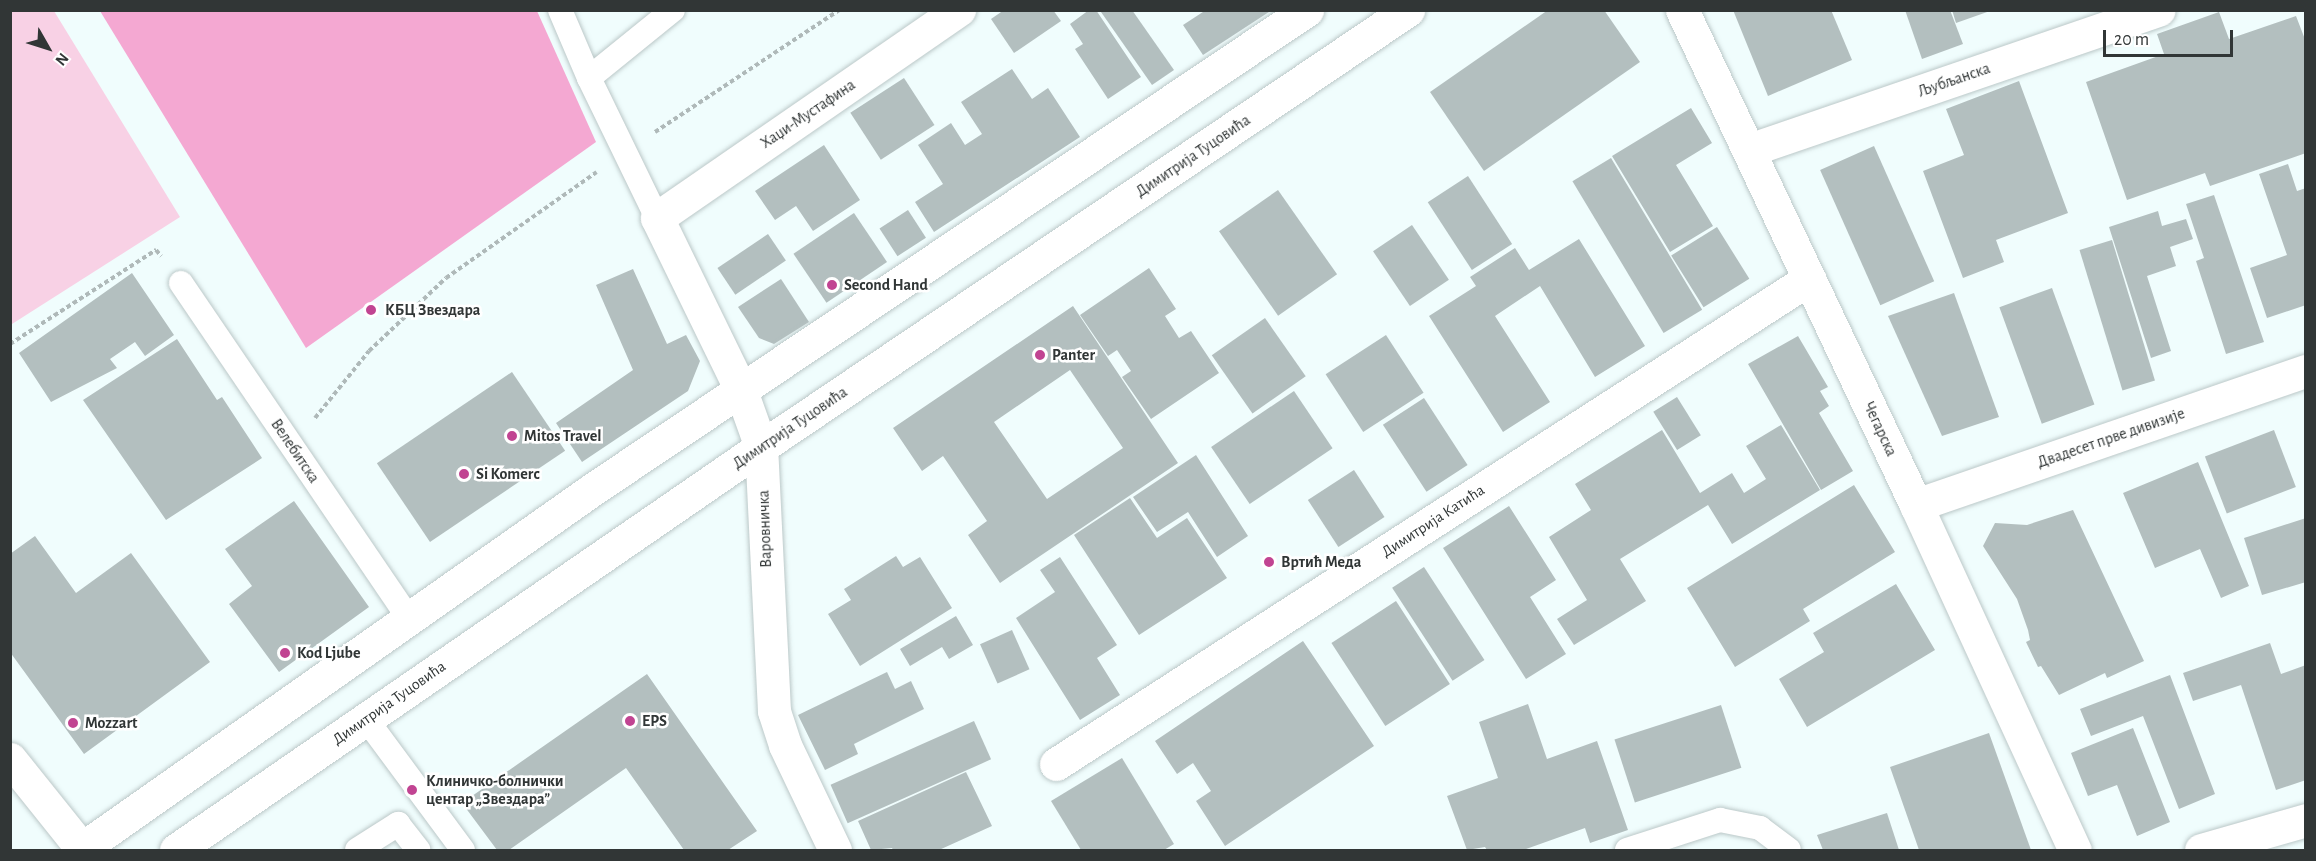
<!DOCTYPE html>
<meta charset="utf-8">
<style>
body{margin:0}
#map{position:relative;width:2316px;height:861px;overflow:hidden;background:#f0fdfd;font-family:"Alegreya Sans",sans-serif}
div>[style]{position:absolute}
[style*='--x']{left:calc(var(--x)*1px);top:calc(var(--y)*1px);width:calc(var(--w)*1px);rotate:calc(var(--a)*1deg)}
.green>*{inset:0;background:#f8d1e5}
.forest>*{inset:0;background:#f4a8d2}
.building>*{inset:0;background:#b3bfbf;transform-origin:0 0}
.path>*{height:4px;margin-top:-2px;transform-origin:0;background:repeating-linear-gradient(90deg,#afb9b9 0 4.5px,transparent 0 7.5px)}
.roads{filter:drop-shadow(0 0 2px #bbc8c8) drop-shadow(0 0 2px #bbc8c8)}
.lane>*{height:24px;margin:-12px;padding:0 12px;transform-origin:12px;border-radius:12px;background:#fff}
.street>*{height:33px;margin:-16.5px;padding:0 16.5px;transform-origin:16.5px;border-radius:16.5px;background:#fff}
.secondary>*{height:33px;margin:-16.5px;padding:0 16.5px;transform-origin:16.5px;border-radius:16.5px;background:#fff}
.dots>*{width:16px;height:16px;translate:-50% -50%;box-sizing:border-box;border:3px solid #fff;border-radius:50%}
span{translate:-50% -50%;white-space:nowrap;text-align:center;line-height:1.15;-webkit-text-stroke:5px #fff;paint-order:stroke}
.street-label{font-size:16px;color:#313636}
.poi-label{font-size:16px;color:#313636;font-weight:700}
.left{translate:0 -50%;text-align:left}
.frame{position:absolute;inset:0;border:12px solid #313636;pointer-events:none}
.north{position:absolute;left:18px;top:18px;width:60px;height:60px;-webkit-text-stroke:4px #fff;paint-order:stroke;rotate:129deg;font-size:16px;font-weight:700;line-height:24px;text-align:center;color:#313636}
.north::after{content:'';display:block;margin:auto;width:21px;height:27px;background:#313636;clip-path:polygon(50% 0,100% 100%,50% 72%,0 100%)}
.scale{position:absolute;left:2103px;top:30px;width:130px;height:27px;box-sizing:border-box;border:3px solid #313636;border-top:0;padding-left:8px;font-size:18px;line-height:21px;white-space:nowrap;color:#313636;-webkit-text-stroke:4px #fff;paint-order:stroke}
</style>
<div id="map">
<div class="green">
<i style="clip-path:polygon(10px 11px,54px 11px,180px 217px,12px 324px)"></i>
</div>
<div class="forest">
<i style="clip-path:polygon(100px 11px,537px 11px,596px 142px,306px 348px)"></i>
</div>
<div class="building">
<i style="clip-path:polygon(1004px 10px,1053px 10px,1061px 21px,1014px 53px,991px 19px)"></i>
<i style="clip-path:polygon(1089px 10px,1096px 10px,1141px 77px,1108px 99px,1075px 49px,1083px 44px,1070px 24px)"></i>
<i style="clip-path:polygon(1103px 10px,1132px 10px,1174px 70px,1152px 85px,1101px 12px)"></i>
<i style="clip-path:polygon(1206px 10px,1272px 10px,1203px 55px,1183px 25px)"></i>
<i style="clip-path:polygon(1548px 10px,1604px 10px,1640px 62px,1484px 171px,1430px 92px)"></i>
<i style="clip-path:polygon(1733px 10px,1831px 10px,1852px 60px,1768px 96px)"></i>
<i style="clip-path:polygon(1905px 10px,1950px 10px,1963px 44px,1922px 59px)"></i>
<i style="clip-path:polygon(1952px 10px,1990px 10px,1990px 11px,1956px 23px)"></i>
<i style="clip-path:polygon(2219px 12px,2229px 39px,2296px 16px,2306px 42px,2306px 153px,2210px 186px,2205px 173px,2127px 200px,2086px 82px,2164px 54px,2157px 34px)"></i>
<i style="clip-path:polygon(1012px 69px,1032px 99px,1048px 88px,1080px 137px,934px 232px,915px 202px,943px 184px,918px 145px,951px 123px,965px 145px,982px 134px,961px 102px)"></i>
<i style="left:904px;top:78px;width:56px;height:64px;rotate:57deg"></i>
<i style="clip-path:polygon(2019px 81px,2068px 213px,1996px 240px,2004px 262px,1963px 278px,1923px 171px,1964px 155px,1946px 109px)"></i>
<i style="clip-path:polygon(1691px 108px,1712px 143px,1676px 165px,1713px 226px,1670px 252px,1612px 156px)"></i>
<i style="clip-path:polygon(824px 145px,860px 200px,813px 231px,796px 206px,775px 220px,755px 191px)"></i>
<i style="left:1874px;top:146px;width:148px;height:59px;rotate:66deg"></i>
<i style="left:1611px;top:158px;width:177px;height:45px;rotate:59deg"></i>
<i style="clip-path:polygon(2288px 164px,2297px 191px,2306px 188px,2306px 305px,2267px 318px,2250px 268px,2287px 255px,2259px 174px)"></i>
<i style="left:1468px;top:176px;width:81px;height:48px;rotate:57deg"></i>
<i style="left:1278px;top:190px;width:103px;height:72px;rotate:55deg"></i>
<i style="clip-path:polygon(2214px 195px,2264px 342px,2226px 354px,2196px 261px,2204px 258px,2186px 204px)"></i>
<i style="left:908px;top:210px;width:33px;height:34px;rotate:57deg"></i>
<i style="clip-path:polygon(2158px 211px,2162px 226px,2186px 219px,2193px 239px,2170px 247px,2176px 266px,2147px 276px,2171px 351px,2151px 358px,2109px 227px)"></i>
<i style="left:854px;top:213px;width:59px;height:73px;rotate:56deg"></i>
<i style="left:1412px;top:225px;width:66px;height:47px;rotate:56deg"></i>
<i style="left:1717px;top:227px;width:61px;height:54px;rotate:58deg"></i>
<i style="left:768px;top:234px;width:32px;height:61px;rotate:56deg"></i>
<i style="clip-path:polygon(1579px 239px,1645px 346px,1595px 377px,1540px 286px,1495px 316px,1550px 402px,1503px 432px,1429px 316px,1476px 286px,1470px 277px,1515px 248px,1529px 270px)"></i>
<i style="left:2112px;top:240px;width:147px;height:34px;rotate:73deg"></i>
<i style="clip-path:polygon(1149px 268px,1176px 309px,1165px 316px,1179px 338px,1191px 331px,1219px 373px,1151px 419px,1122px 377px,1131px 371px,1117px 350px,1108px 356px,1080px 315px)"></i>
<i style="clip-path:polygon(633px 269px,667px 344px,686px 335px,700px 361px,688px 391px,582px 462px,556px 423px,633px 370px,596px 285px)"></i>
<i style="clip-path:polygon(132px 273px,174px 335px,145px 356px,135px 342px,110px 359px,117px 368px,51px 402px,19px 353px)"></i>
<i style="clip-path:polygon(781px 279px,809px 322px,774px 344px,759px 338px,738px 307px)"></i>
<i style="left:2052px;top:288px;width:124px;height:56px;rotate:70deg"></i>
<i style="clip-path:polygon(1954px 293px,1999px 417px,1942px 436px,1888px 316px)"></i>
<i style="clip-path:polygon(evenodd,1073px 306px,1178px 463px,1000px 583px,968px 535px,987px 521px,943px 456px,922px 471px,893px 428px,1073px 306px,1070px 370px,1123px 448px,1047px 499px,994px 422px,1070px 370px)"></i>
<i style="left:1265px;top:318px;width:71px;height:65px;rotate:55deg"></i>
<i style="left:1386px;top:335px;width:69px;height:72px;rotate:57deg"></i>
<i style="clip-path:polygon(1798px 336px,1828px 387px,1820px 391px,1829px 406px,1819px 413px,1853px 471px,1821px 490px,1748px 364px)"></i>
<i style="clip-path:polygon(177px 339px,217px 400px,222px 397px,262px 458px,166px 520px,83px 400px)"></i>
<i style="left:512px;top:372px;width:95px;height:163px;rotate:56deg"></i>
<i style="left:1294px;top:391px;width:69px;height:100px;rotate:56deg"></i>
<i style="left:1677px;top:397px;width:45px;height:28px;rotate:58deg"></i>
<i style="left:1424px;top:398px;width:80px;height:49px;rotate:57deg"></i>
<i style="clip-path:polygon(1781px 425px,1820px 490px,1732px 544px,1708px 505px,1620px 559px,1646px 601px,1574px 645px,1557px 619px,1587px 600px,1549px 537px,1591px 510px,1575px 484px,1662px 430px,1700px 493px,1732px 473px,1744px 493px,1766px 479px,1746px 446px)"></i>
<i style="left:2274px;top:430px;width:61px;height:74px;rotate:69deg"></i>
<i style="clip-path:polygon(1196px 455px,1248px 536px,1217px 557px,1188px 512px,1157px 532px,1133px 497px)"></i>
<i style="clip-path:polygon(2198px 462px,2249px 586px,2221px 598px,2200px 549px,2155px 568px,2123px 493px)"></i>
<i style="left:1354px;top:470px;width:56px;height:55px;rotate:57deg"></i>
<i style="clip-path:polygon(1854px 485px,1895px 552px,1803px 609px,1810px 621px,1735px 667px,1687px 588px)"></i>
<i style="clip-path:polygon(1130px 498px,1157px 538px,1187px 518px,1227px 578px,1139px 635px,1074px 535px)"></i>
<i style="clip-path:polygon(294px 501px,369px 607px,279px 672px,229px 604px,252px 586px,225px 549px)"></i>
<i style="clip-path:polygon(1509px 506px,1556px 580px,1530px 597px,1566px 654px,1526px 679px,1443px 548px)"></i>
<i style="clip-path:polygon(2073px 510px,2144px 661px,2107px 678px,2105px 673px,2059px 695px,2041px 666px,2038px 667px,2026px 642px,2030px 640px,2028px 630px,2017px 599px,1983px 546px,1995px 523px,2027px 525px)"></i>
<i style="clip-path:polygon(2306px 518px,2306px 582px,2262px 595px,2244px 538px)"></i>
<i style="clip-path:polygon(35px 536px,76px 593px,131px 553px,210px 662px,84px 754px,10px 652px,10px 554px)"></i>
<i style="clip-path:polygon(896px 556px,903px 567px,920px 557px,952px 608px,860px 666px,828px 614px,851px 600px,844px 589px)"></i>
<i style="clip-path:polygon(1060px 557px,1117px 645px,1097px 658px,1120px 695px,1080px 720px,1016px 618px,1055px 592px,1040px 570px)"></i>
<i style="left:1424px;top:567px;width:111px;height:38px;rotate:57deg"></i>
<i style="clip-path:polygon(1896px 584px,1935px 650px,1807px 727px,1779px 679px,1824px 652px,1813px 633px)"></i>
<i style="left:1396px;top:601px;width:99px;height:77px;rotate:57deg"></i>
<i style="clip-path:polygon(956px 616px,973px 645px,949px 659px,942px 647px,910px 666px,900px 649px)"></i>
<i style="left:1012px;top:630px;width:43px;height:35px;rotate:66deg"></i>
<i style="clip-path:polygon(1303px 641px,1374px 746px,1225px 846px,1196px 801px,1211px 791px,1193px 763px,1177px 774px,1155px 741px)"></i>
<i style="clip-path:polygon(2270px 643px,2281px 674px,2306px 665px,2306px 780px,2276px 790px,2241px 685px,2193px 701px,2183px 673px)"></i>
<i style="clip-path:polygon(887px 672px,895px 689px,911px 681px,924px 709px,854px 744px,858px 754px,825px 770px,798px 715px)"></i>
<i style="clip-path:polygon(647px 674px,757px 831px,728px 850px,684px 850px,626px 768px,509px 850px,497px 850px,462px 803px)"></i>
<i style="clip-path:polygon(2170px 675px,2215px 794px,2179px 809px,2143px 716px,2091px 736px,2080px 709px)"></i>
<i style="clip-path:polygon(1528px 704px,1547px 759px,1597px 741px,1628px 830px,1590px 843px,1585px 828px,1523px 850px,1487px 850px,1485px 847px,1467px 850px,1447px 796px,1498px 778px,1479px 722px)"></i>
<i style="left:1721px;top:705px;width:66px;height:112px;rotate:72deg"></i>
<i style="left:974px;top:721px;width:42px;height:157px;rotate:66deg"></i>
<i style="clip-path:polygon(2133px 728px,2170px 822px,2137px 836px,2117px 785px,2088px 796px,2071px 753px)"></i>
<i style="clip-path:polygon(1989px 733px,2031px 850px,1919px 850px,1890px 767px)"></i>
<i style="clip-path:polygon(1122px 758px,1174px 844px,1164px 850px,1081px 850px,1051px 801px)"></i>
<i style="clip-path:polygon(966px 772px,992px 826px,939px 850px,893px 850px,892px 848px,871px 850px,858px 821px)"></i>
<i style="clip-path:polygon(1887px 813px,1899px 850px,1823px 850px,1817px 835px)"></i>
</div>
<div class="path">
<i style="--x:655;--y:132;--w:221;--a:-33.5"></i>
<i style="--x:10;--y:344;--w:174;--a:-32.8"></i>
<i style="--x:156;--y:250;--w:8;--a:50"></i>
<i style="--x:315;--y:418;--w:86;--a:-51.1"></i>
<i style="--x:369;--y:351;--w:106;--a:-43.5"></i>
<i style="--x:446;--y:278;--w:184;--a:-35.1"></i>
</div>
<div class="roads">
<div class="lane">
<i style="--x:560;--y:10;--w:74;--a:66.9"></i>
<i style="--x:589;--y:78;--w:156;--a:64.1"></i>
<i style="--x:589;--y:78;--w:108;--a:-39"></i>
<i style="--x:181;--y:283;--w:406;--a:55.8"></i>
<i style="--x:366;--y:719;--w:163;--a:53.5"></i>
<i style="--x:357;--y:850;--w:49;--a:-32.4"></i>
<i style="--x:398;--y:824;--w:33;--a:52"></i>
<i style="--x:1627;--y:850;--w:98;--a:-17.9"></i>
<i style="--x:1720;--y:820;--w:41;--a:11.3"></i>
<i style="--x:1760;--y:828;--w:36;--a:37"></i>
</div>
<div class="street">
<i style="--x:1682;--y:10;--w:548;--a:64.7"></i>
<i style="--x:1916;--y:505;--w:380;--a:65.3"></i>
<i style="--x:1749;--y:150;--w:433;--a:-18.9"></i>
<i style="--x:1916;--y:505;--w:412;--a:-19"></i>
<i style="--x:10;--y:759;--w:115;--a:51.3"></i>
<i style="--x:1056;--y:764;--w:896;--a:-32.79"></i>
<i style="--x:835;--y:850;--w:116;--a:-115.5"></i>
<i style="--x:785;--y:745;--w:36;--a:-108"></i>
<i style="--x:774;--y:711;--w:264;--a:-92.8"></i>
<i style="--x:761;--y:447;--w:63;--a:-109.6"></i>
<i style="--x:740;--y:388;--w:189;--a:-116"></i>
<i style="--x:657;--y:218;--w:367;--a:-34.6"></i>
<i style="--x:2201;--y:850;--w:109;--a:-15.9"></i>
</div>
<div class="secondary">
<i style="--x:80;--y:850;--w:627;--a:-35.13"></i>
<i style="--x:593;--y:489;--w:860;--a:-33.86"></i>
<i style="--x:176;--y:850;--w:710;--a:-34.56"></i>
<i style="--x:761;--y:447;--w:781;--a:-34.04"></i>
</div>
</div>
<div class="dots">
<i style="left:832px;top:285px;background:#c14492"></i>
<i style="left:371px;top:310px;background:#c14492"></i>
<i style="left:1040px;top:355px;background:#c14492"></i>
<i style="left:512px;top:436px;background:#c14492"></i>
<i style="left:464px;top:474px;background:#c14492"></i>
<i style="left:1269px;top:562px;background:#c14492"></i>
<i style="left:285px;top:653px;background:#c14492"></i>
<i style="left:630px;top:721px;background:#c14492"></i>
<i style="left:73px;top:723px;background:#c14492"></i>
<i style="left:412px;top:790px;background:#c14492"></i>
</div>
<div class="street-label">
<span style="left:1954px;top:80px;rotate:-19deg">Љубљанска</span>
<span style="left:808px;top:114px;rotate:-34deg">Хаџи-Мустафина</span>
<span style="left:1193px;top:156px;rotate:-34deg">Димитрија Туцовића</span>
<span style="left:790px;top:428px;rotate:-34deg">Димитрија Туцовића</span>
<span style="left:1880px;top:429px;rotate:65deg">Чегарска</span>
<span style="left:2111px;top:438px;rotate:-19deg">Двадесет прве дивизије</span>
<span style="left:295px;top:451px;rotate:56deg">Велебитска</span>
<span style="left:1433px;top:521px;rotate:-33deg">Димитрија Катића</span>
<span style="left:765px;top:529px;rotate:-92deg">Варовничка</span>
<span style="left:389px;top:703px;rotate:-35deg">Димитрија Туцовића</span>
</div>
<div class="poi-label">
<span class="left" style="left:844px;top:285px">Second Hand</span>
<span class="left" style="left:385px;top:310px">КБЦ Звездара</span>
<span class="left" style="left:1052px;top:355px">Panter</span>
<span class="left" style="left:524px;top:436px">Mitos Travel</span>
<span class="left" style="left:476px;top:474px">Si Komerc</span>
<span class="left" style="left:1281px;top:562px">Вртић Меда</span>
<span class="left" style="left:297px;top:653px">Kod Ljube</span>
<span class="left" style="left:642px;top:721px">EPS</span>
<span class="left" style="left:85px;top:723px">Mozzart</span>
<span class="left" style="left:426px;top:790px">Клиничко-болнички<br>центар „Звездара”</span>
</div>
<div class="frame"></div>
<div class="north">N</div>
<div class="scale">20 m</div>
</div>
